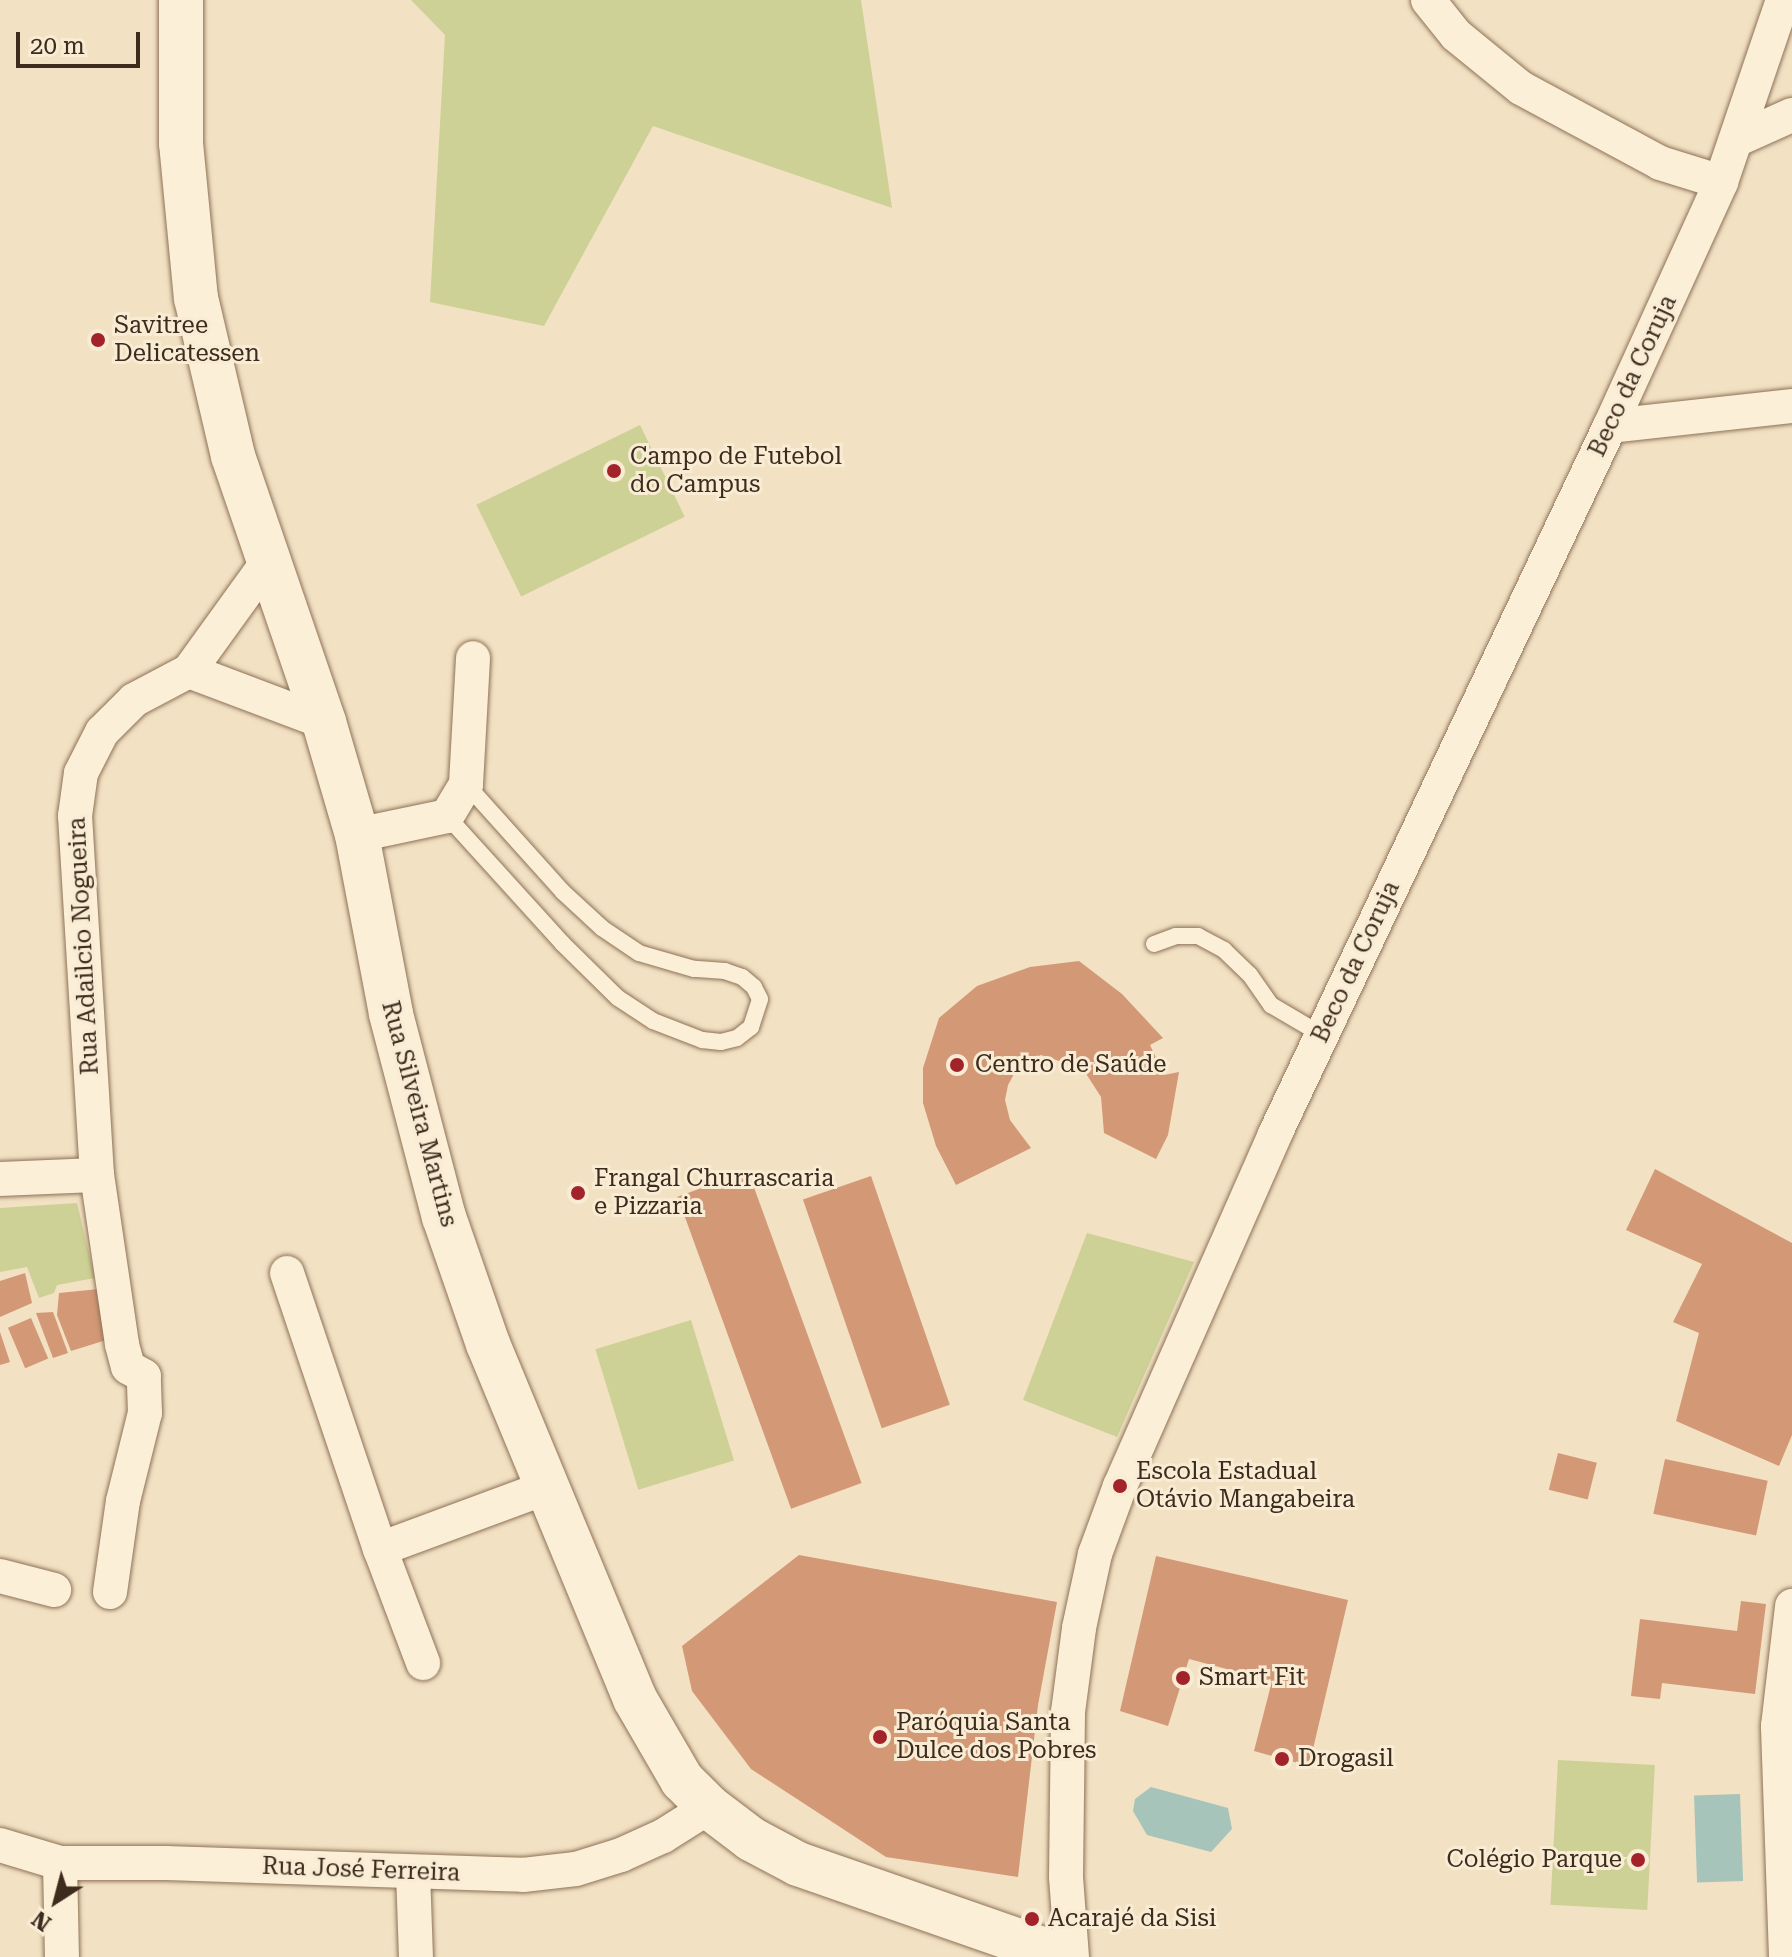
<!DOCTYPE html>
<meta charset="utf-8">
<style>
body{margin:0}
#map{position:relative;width:1792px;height:1957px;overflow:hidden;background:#f2e1c3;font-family:"Roboto Serif",serif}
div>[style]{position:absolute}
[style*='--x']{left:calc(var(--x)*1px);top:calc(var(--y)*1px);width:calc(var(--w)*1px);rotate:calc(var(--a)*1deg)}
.green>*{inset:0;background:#cdd196;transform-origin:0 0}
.water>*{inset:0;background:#a6c4ba;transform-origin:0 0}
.building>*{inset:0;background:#d39876;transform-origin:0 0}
.roads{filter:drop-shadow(0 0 2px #8e7258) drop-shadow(0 0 2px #8e7258)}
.lane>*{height:16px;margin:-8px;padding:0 8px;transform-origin:8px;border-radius:8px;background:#fbefd7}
.street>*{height:34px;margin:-17px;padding:0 17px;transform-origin:17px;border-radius:17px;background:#fbefd7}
.secondary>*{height:44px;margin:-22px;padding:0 22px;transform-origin:22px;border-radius:22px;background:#fbefd7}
.dots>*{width:22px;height:22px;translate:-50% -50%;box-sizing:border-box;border:4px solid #f8ecd4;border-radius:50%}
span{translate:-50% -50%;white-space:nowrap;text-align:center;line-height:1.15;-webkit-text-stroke:6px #f8ecd4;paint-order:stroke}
.poi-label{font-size:24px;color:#3d2b1d}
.left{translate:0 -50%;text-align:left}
.right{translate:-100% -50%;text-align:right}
.street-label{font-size:24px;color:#3d2b1d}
.north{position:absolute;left:16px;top:1861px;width:80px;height:80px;-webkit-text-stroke:6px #f8ecd4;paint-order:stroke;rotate:216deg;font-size:22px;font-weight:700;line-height:32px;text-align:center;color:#3d2b1d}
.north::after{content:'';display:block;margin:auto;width:28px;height:36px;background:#3d2b1d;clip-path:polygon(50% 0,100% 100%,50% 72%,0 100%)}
.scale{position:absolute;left:16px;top:32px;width:124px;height:36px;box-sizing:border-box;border:4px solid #3d2b1d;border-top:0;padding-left:10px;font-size:24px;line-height:28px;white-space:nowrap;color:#3d2b1d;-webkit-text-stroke:6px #f8ecd4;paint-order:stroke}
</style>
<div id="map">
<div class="green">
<i style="clip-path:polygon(411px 0,861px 0,892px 208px,653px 126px,544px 326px,430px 302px,445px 35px)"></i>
<i style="left:640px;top:425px;width:102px;height:182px;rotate:64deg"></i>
<i style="clip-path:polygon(77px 1203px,95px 1278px,57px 1285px,54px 1293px,39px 1298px,27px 1267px,0 1272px,0 1208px)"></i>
<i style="clip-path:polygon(1087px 1233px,1194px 1262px,1117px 1437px,1023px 1400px)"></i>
<i style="left:691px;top:1320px;width:147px;height:100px;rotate:73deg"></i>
<i style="left:1558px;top:1760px;width:97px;height:145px;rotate:3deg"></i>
</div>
<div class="water">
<i style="clip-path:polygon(1151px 1787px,1228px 1808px,1232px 1829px,1211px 1852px,1147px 1835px,1133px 1811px,1135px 1799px)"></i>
<i style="left:1740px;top:1794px;width:87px;height:46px;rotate:88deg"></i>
</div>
<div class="building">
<i style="clip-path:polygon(1079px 961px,1122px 994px,1163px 1038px,1150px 1045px,1164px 1075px,1179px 1072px,1168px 1135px,1156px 1159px,1104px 1133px,1101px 1097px,1083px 1069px,1041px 1055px,1019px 1065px,1008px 1085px,1005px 1100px,1010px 1120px,1031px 1148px,956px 1185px,936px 1146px,923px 1103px,923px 1068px,939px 1018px,977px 986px,1030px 967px)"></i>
<i style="clip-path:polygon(1655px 1169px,1792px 1243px,1792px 1435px,1779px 1466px,1676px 1421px,1699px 1333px,1673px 1322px,1702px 1264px,1626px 1230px)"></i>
<i style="left:748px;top:1171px;width:332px;height:75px;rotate:70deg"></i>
<i style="left:871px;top:1176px;width:242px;height:72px;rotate:71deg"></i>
<i style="clip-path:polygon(25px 1273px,32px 1303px,0 1317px,0 1281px)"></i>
<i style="clip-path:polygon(109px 1288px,116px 1337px,71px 1351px,57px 1315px,59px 1293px)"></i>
<i style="clip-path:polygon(53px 1312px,68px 1353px,53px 1358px,36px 1313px)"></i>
<i style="left:31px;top:1318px;width:44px;height:25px;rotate:67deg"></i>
<i style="clip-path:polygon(0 1332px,10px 1362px,0 1365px)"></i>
<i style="left:1558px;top:1453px;width:40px;height:38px;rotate:14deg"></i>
<i style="left:1665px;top:1459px;width:105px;height:56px;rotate:12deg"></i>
<i style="clip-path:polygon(799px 1555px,1057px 1602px,1038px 1705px,1018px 1877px,886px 1857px,751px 1769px,692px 1691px,682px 1646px)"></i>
<i style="clip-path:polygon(1156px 1556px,1348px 1600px,1309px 1766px,1254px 1751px,1272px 1681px,1189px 1659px,1168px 1726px,1120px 1711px)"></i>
<i style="clip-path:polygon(1741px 1601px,1766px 1604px,1755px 1694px,1662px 1683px,1660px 1699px,1631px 1696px,1640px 1619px,1737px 1631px)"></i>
</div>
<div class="roads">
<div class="lane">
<i style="--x:447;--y:816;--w:171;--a:47.8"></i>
<i style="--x:562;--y:943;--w:78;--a:44.5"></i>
<i style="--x:618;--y:998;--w:42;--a:33.3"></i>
<i style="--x:653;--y:1021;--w:53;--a:21.2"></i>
<i style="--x:702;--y:1040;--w:19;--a:6"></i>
<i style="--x:721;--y:1042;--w:16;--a:-14"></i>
<i style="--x:737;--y:1038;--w:18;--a:-38"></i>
<i style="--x:751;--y:1027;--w:29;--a:-72"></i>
<i style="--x:760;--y:999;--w:13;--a:-117"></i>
<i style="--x:754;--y:987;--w:16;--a:-140"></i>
<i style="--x:742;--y:977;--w:18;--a:-161"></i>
<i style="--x:725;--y:971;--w:31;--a:-176"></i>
<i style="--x:694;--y:969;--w:57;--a:-163.8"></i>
<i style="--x:639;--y:953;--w:45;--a:-146"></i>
<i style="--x:602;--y:928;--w:53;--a:-137.3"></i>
<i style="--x:563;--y:892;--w:145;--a:-131.9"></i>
<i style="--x:1154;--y:944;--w:23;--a:-20"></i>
<i style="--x:1176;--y:936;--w:22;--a:0"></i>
<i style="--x:1198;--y:936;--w:30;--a:28"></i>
<i style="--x:1224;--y:950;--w:36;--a:44"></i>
<i style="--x:1250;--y:975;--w:37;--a:55"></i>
<i style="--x:1271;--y:1005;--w:59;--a:30.5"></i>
</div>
<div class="street">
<i style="--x:1428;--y:0;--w:45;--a:51.3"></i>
<i style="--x:1456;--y:35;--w:84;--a:39.2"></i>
<i style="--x:1521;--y:88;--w:158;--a:28.3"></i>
<i style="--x:1660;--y:163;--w:64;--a:17.3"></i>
<i style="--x:1736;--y:140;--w:61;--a:-24.1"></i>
<i style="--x:1610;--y:426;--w:183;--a:-6.3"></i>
<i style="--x:189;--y:671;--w:144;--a:20.7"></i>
<i style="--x:357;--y:835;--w:92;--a:-11.9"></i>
<i style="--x:447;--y:816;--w:37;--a:-59"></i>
<i style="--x:466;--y:784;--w:126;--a:-86.8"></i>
<i style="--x:0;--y:1179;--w:97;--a:-2.4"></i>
<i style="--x:287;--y:1273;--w:291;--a:71.4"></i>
<i style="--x:380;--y:1549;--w:122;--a:69.3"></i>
<i style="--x:380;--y:1549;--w:179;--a:-20.3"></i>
<i style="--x:0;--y:1576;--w:56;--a:14.5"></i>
<i style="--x:110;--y:1592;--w:92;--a:-81.9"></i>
<i style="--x:123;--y:1501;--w:91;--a:-76"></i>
<i style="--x:145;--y:1413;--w:37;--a:-92"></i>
<i style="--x:144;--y:1376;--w:18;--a:-151"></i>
<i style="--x:128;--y:1367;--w:24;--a:-105"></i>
<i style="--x:122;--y:1344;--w:171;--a:-98.4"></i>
<i style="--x:97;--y:1175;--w:360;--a:-93.5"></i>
<i style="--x:75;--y:816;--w:43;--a:-82.1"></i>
<i style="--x:81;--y:773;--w:46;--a:-62.9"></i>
<i style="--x:102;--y:732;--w:45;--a:-45"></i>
<i style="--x:134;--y:700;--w:62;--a:-27.8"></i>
<i style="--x:189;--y:671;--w:137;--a:-54.2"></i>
<i style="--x:0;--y:1845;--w:63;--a:16.7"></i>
<i style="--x:60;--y:1863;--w:106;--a:0"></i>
<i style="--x:166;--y:1863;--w:357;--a:1.9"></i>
<i style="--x:523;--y:1875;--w:53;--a:-6.5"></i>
<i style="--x:576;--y:1869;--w:47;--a:-17.3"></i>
<i style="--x:621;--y:1855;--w:46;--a:-24.3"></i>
<i style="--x:663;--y:1836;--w:54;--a:-32.2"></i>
<i style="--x:60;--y:1863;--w:94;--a:88.8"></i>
<i style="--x:413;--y:1872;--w:85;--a:88"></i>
<i style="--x:1072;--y:1957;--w:80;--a:-94.3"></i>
<i style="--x:1066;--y:1877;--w:165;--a:-89.3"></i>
<i style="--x:1068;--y:1712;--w:85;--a:-82.5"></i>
<i style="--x:1079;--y:1628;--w:76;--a:-77.8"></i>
<i style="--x:1095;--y:1554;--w:72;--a:-69.8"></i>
<i style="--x:1120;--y:1486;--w:385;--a:-66.2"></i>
<i style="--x:1275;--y:1134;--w:783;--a:-64.68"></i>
<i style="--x:1610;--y:426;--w:268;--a:-65.5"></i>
<i style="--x:1721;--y:182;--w:192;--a:-71.2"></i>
<i style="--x:1786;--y:1957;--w:231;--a:-92"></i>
<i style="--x:1778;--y:1726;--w:121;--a:-83.3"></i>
</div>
<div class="secondary">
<i style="--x:181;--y:0;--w:143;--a:90"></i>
<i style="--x:181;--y:143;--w:156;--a:84.5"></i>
<i style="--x:196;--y:298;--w:162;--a:76.8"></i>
<i style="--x:233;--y:456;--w:281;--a:71.1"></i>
<i style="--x:324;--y:722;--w:118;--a:73.7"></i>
<i style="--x:357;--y:835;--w:182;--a:79.2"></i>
<i style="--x:391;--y:1014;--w:210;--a:75.4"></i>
<i style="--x:444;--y:1217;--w:134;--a:70.9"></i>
<i style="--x:488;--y:1344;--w:384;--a:67.5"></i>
<i style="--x:635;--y:1699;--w:94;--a:59.9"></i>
<i style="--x:682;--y:1780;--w:38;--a:45"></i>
<i style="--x:709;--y:1807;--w:53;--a:37.3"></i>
<i style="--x:751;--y:1839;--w:53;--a:28"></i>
<i style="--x:798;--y:1864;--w:283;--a:19.2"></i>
</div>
</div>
<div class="dots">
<i style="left:98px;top:340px;background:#a2232a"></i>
<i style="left:614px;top:471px;background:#a2232a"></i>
<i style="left:957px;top:1065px;background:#a2232a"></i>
<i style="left:578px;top:1193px;background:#a2232a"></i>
<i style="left:1120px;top:1486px;background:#a2232a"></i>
<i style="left:1183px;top:1678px;background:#a2232a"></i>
<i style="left:880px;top:1737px;background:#a2232a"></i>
<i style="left:1282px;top:1759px;background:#a2232a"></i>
<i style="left:1638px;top:1860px;background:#a2232a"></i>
<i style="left:1032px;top:1919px;background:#a2232a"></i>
</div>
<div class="poi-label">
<span class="left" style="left:114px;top:340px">Savitree<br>Delicatessen</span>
<span class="left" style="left:630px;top:471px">Campo de Futebol<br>do Campus</span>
<span class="left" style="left:975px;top:1065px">Centro de Saúde</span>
<span class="left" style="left:594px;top:1193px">Frangal Churrascaria<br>e Pizzaria</span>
<span class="left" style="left:1136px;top:1486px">Escola Estadual<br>Otávio Mangabeira</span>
<span class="left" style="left:1199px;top:1678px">Smart Fit</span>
<span class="left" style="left:896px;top:1737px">Paróquia Santa<br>Dulce dos Pobres</span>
<span class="left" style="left:1298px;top:1759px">Drogasil</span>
<span class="right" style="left:1622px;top:1860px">Colégio Parque</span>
<span class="left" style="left:1048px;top:1919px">Acarajé da Sisi</span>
</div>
<div class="street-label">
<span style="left:1633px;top:376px;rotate:-65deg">Beco da Coruja</span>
<span style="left:84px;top:946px;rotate:-93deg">Rua Adailcio Nogueira</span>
<span style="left:1356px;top:962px;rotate:-65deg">Beco da Coruja</span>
<span style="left:419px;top:1114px;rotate:75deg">Rua Silveira Martins</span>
<span style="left:361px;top:1870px;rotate:2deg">Rua José Ferreira</span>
</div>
<div class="north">N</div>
<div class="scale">20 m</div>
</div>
